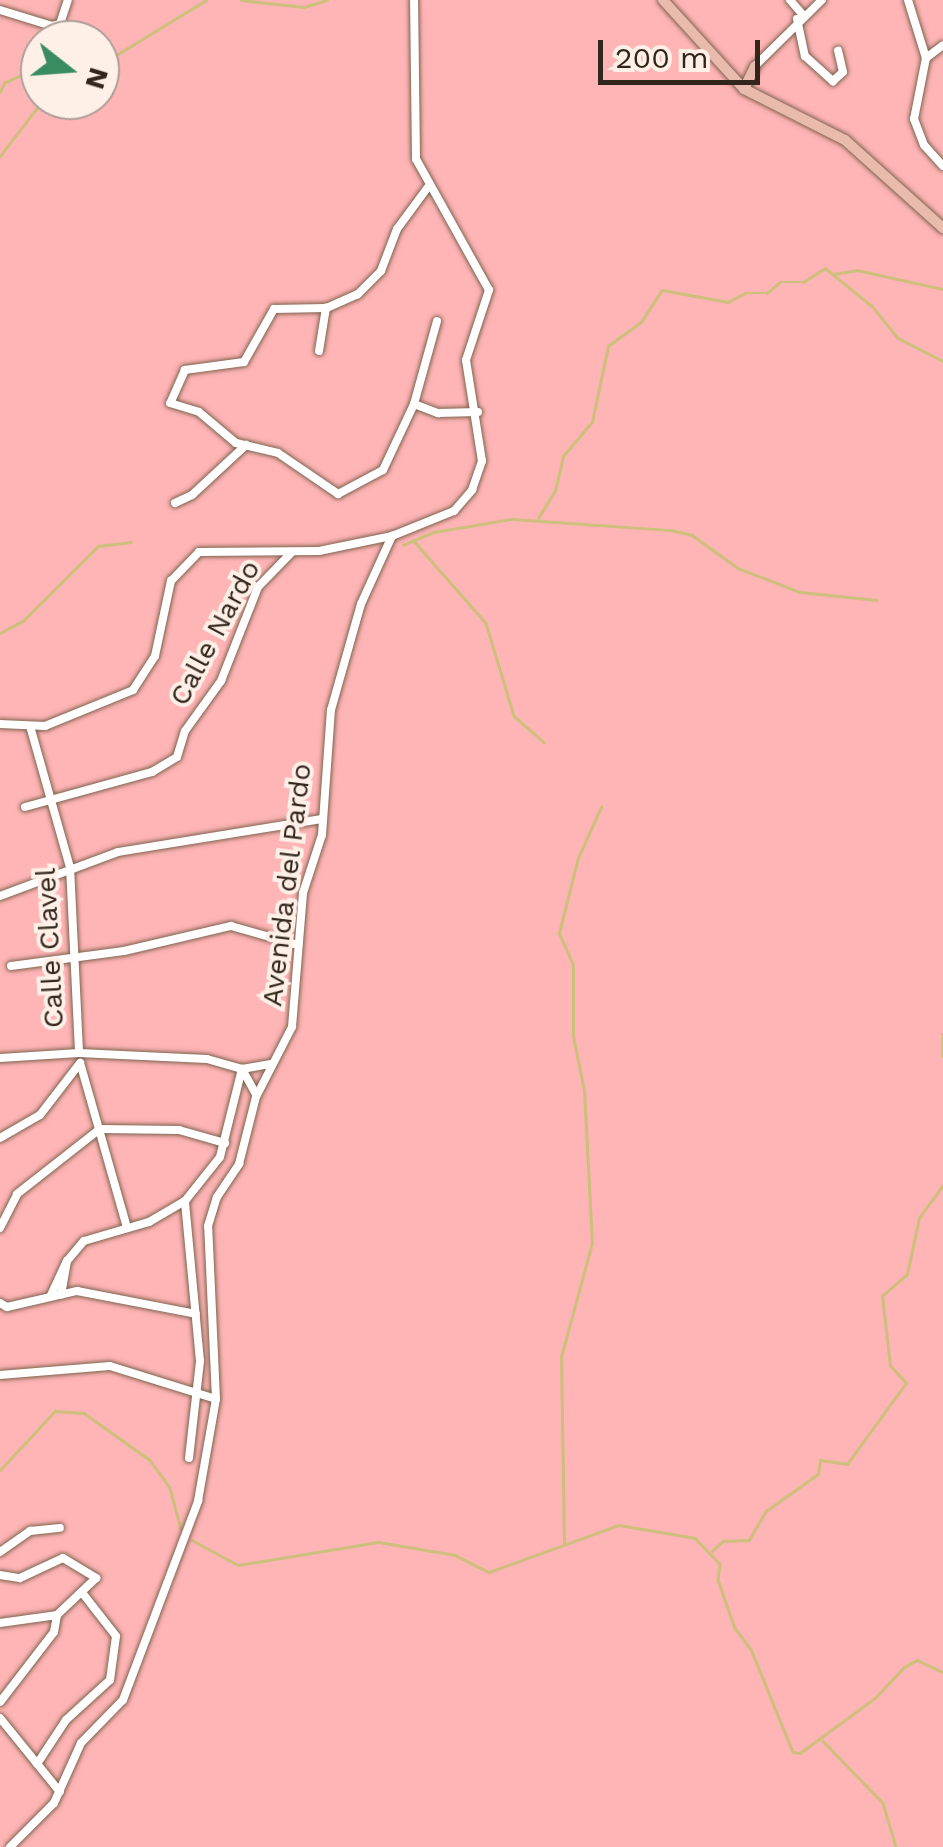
<!DOCTYPE html>
<style>
body{margin:0}
#map{position:relative;width:943px;height:1847px;overflow:hidden;background:#fef0e7;font-family:"Work Sans",sans-serif}
div>[style]{position:absolute}
[style*='--x']{left:calc(var(--x)*1px);top:calc(var(--y)*1px);width:calc(var(--w)*1px);rotate:calc(var(--a)*1deg)}
.green>*{inset:0;background:#ffb4b5}
.stream>*{height:2.5px;margin:-1.25px;padding:0 1.25px;transform-origin:1.25px;border-radius:1.25px;background:#cdbf7c}
.roads{filter:drop-shadow(0 0 2px #7f644f) drop-shadow(0 0 2px #7f644f)}
.minor>*{height:8px;margin:-4px;padding:0 4px;transform-origin:4px;border-radius:4px;background:#fff}
.major>*{height:10px;margin:-5px;padding:0 5px;transform-origin:5px;border-radius:5px;background:#e9bbad}
span{translate:-50% -50%;white-space:nowrap;text-align:center;line-height:1.15;-webkit-text-stroke:8px #fef0e7;paint-order:stroke}
.street-label{font-size:28px;color:#31251c}
.north{position:absolute;left:20px;top:20px;width:100px;height:100px;box-sizing:border-box;background:#fef0e7;border:2px solid #ac9f96;border-radius:50%;rotate:107deg;font-size:28px;font-weight:700;line-height:40px;text-align:center;color:#31251c}
.north::after{content:'';display:block;margin:auto;width:35px;height:45px;background:#388c5f;clip-path:polygon(50% 0,100% 100%,50% 72%,0 100%)}
.scale{position:absolute;left:598px;top:40px;width:162px;height:45px;box-sizing:border-box;border:5px solid #31251c;border-top:0;padding-left:12px;font-size:30px;line-height:35px;white-space:nowrap;color:#31251c;-webkit-text-stroke:8px #fef0e7;paint-order:stroke}
</style>
<div id="map">
<div class="green">
<i style="clip-path:polygon(evenodd,0 0,943px 0,943px 1847px,0 1847px,0 0,40px 40px,100px 40px,100px 100px,40px 100px,40px 40px)"></i>
</div>
<div class="stream">
<i style="--x:241;--y:0;--w:63;--a:6.3"></i>
<i style="--x:304;--y:7;--w:24;--a:-17"></i>
<i style="--x:100;--y:65;--w:124;--a:-31.5"></i>
<i style="--x:0;--y:92;--w:10;--a:-66"></i>
<i style="--x:4;--y:83;--w:38;--a:-25"></i>
<i style="--x:0;--y:156;--w:71;--a:-52.5"></i>
<i style="--x:833;--y:274;--w:24;--a:-9"></i>
<i style="--x:857;--y:270;--w:88;--a:12.5"></i>
<i style="--x:538;--y:518;--w:32;--a:-58"></i>
<i style="--x:555;--y:491;--w:36;--a:-77"></i>
<i style="--x:563;--y:456;--w:45;--a:-49.5"></i>
<i style="--x:592;--y:422;--w:78;--a:-78.1"></i>
<i style="--x:608;--y:346;--w:41;--a:-36"></i>
<i style="--x:641;--y:322;--w:38;--a:-57"></i>
<i style="--x:662;--y:290;--w:67;--a:10.3"></i>
<i style="--x:728;--y:302;--w:19;--a:-28"></i>
<i style="--x:745;--y:293;--w:22;--a:0"></i>
<i style="--x:767;--y:293;--w:17;--a:-40"></i>
<i style="--x:780;--y:282;--w:23;--a:0"></i>
<i style="--x:803;--y:282;--w:26;--a:-32"></i>
<i style="--x:825;--y:268;--w:60;--a:39"></i>
<i style="--x:872;--y:306;--w:41;--a:50.9"></i>
<i style="--x:898;--y:338;--w:51;--a:27.1"></i>
<i style="--x:414;--y:541;--w:109;--a:48.7"></i>
<i style="--x:486;--y:623;--w:97;--a:73.2"></i>
<i style="--x:514;--y:716;--w:40;--a:41"></i>
<i style="--x:403;--y:545;--w:34;--a:-23"></i>
<i style="--x:434;--y:532;--w:79;--a:-9.5"></i>
<i style="--x:512;--y:519;--w:159;--a:4"></i>
<i style="--x:671;--y:530;--w:22;--a:13"></i>
<i style="--x:692;--y:535;--w:57;--a:35.7"></i>
<i style="--x:738;--y:568;--w:66;--a:21.2"></i>
<i style="--x:800;--y:592;--w:77;--a:5.9"></i>
<i style="--x:0;--y:633;--w:27;--a:-28"></i>
<i style="--x:24;--y:620;--w:105;--a:-45"></i>
<i style="--x:98;--y:546;--w:33;--a:-7"></i>
<i style="--x:943;--y:1034;--w:22;--a:90"></i>
<i style="--x:0;--y:1470;--w:81;--a:-47"></i>
<i style="--x:55;--y:1411;--w:29;--a:4"></i>
<i style="--x:84;--y:1413;--w:81;--a:35.5"></i>
<i style="--x:150;--y:1460;--w:34;--a:54"></i>
<i style="--x:170;--y:1488;--w:42;--a:75"></i>
<i style="--x:192;--y:1540;--w:52;--a:28.5"></i>
<i style="--x:238;--y:1565;--w:143;--a:-9.3"></i>
<i style="--x:379;--y:1542;--w:77;--a:9.7"></i>
<i style="--x:455;--y:1555;--w:38;--a:27"></i>
<i style="--x:489;--y:1572;--w:138;--a:-19.9"></i>
<i style="--x:619;--y:1525;--w:77;--a:9.7"></i>
<i style="--x:695;--y:1538;--w:36;--a:46"></i>
<i style="--x:720;--y:1564;--w:16;--a:97"></i>
<i style="--x:718;--y:1580;--w:51;--a:70.5"></i>
<i style="--x:735;--y:1628;--w:26;--a:53"></i>
<i style="--x:751;--y:1649;--w:111;--a:67.8"></i>
<i style="--x:793;--y:1752;--w:7;--a:8"></i>
<i style="--x:800;--y:1753;--w:93;--a:-36.3"></i>
<i style="--x:875;--y:1698;--w:42;--a:-46.9"></i>
<i style="--x:904;--y:1667;--w:15;--a:-28"></i>
<i style="--x:917;--y:1660;--w:29;--a:25"></i>
<i style="--x:564;--y:1544;--w:187;--a:-90.9"></i>
<i style="--x:561;--y:1357;--w:118;--a:-74.8"></i>
<i style="--x:592;--y:1243;--w:152;--a:-93"></i>
<i style="--x:584;--y:1091;--w:56;--a:-101.3"></i>
<i style="--x:573;--y:1036;--w:71;--a:-90"></i>
<i style="--x:573;--y:965;--w:35;--a:-114"></i>
<i style="--x:559;--y:933;--w:77;--a:-75.8"></i>
<i style="--x:578;--y:858;--w:56;--a:-65.7"></i>
<i style="--x:712;--y:1551;--w:15;--a:-42"></i>
<i style="--x:723;--y:1541;--w:26;--a:-2"></i>
<i style="--x:749;--y:1540;--w:34;--a:-60"></i>
<i style="--x:766;--y:1511;--w:64;--a:-35.4"></i>
<i style="--x:818;--y:1474;--w:14;--a:-82"></i>
<i style="--x:820;--y:1460;--w:27;--a:8"></i>
<i style="--x:847;--y:1464;--w:100;--a:-53.9"></i>
<i style="--x:906;--y:1383;--w:23;--a:-133"></i>
<i style="--x:890;--y:1366;--w:70;--a:-96.5"></i>
<i style="--x:882;--y:1296;--w:33;--a:-41"></i>
<i style="--x:907;--y:1274;--w:57;--a:-77.9"></i>
<i style="--x:919;--y:1218;--w:41;--a:-54"></i>
<i style="--x:823;--y:1741;--w:86;--a:45.9"></i>
<i style="--x:883;--y:1803;--w:46;--a:73.5"></i>
</div>
<div class="roads">
<div class="minor">
<i style="--x:790;--y:0;--w:18;--a:49"></i>
<i style="--x:908;--y:0;--w:61;--a:72.8"></i>
<i style="--x:926;--y:58;--w:62;--a:101.1"></i>
<i style="--x:914;--y:119;--w:28;--a:69"></i>
<i style="--x:924;--y:145;--w:28;--a:48"></i>
<i style="--x:0;--y:10;--w:54;--a:17.1"></i>
<i style="--x:52;--y:26;--w:8;--a:-14"></i>
<i style="--x:60;--y:24;--w:25;--a:-72"></i>
<i style="--x:797;--y:19;--w:38;--a:78"></i>
<i style="--x:805;--y:56;--w:38;--a:42"></i>
<i style="--x:833;--y:81;--w:13;--a:-42"></i>
<i style="--x:843;--y:72;--w:22;--a:-103"></i>
<i style="--x:926;--y:58;--w:21;--a:-37"></i>
<i style="--x:755;--y:66;--w:94;--a:-44.6"></i>
<i style="--x:428;--y:187;--w:52;--a:126.4"></i>
<i style="--x:397;--y:229;--w:45;--a:110.9"></i>
<i style="--x:381;--y:271;--w:33;--a:135"></i>
<i style="--x:358;--y:294;--w:35;--a:156"></i>
<i style="--x:326;--y:308;--w:52;--a:178.9"></i>
<i style="--x:274;--y:309;--w:61;--a:119.5"></i>
<i style="--x:244;--y:362;--w:60;--a:172.3"></i>
<i style="--x:185;--y:370;--w:36;--a:114"></i>
<i style="--x:170;--y:403;--w:30;--a:17"></i>
<i style="--x:199;--y:412;--w:48;--a:40"></i>
<i style="--x:236;--y:443;--w:43;--a:13.4"></i>
<i style="--x:278;--y:453;--w:73;--a:34.3"></i>
<i style="--x:338;--y:494;--w:51;--a:-28.1"></i>
<i style="--x:383;--y:470;--w:73;--a:-64.8"></i>
<i style="--x:414;--y:404;--w:86;--a:-74.5"></i>
<i style="--x:319;--y:351;--w:44;--a:-80.8"></i>
<i style="--x:414;--y:404;--w:26;--a:21"></i>
<i style="--x:438;--y:413;--w:40;--a:-1.4"></i>
<i style="--x:175;--y:503;--w:19;--a:-25"></i>
<i style="--x:192;--y:495;--w:74;--a:-42.8"></i>
<i style="--x:0;--y:724;--w:45;--a:2.5"></i>
<i style="--x:45;--y:726;--w:95;--a:-22.2"></i>
<i style="--x:133;--y:690;--w:40;--a:-57.1"></i>
<i style="--x:155;--y:656;--w:77;--a:-78"></i>
<i style="--x:171;--y:581;--w:40;--a:-46"></i>
<i style="--x:199;--y:552;--w:120;--a:-0.5"></i>
<i style="--x:319;--y:551;--w:75;--a:-11.6"></i>
<i style="--x:30;--y:726;--w:147;--a:74.2"></i>
<i style="--x:70;--y:867;--w:186;--a:87.2"></i>
<i style="--x:25;--y:807;--w:132;--a:-15.4"></i>
<i style="--x:152;--y:772;--w:29;--a:-31"></i>
<i style="--x:177;--y:757;--w:27;--a:-73"></i>
<i style="--x:185;--y:731;--w:62;--a:-54.2"></i>
<i style="--x:221;--y:681;--w:101;--a:-68.5"></i>
<i style="--x:258;--y:587;--w:49;--a:-45.8"></i>
<i style="--x:0;--y:896;--w:126;--a:-20.4"></i>
<i style="--x:118;--y:852;--w:207;--a:-9.2"></i>
<i style="--x:11;--y:966;--w:114;--a:-7.6"></i>
<i style="--x:124;--y:951;--w:110;--a:-13.2"></i>
<i style="--x:231;--y:926;--w:70;--a:15.8"></i>
<i style="--x:0;--y:1058;--w:79;--a:-3.6"></i>
<i style="--x:79;--y:1053;--w:128;--a:2.7"></i>
<i style="--x:207;--y:1059;--w:36;--a:16"></i>
<i style="--x:242;--y:1069;--w:28;--a:-10"></i>
<i style="--x:81;--y:1066;--w:168;--a:74.1"></i>
<i style="--x:242;--y:1069;--w:29;--a:61"></i>
<i style="--x:0;--y:1138;--w:46;--a:-29.9"></i>
<i style="--x:40;--y:1115;--w:66;--a:-52.4"></i>
<i style="--x:0;--y:1228;--w:38;--a:-63"></i>
<i style="--x:17;--y:1194;--w:105;--a:-38.1"></i>
<i style="--x:100;--y:1129;--w:79;--a:0.7"></i>
<i style="--x:179;--y:1130;--w:48;--a:15.8"></i>
<i style="--x:67;--y:1261;--w:26;--a:-50"></i>
<i style="--x:84;--y:1241;--w:68;--a:-16.3"></i>
<i style="--x:149;--y:1222;--w:42;--a:-30.3"></i>
<i style="--x:51;--y:1295;--w:38;--a:-65"></i>
<i style="--x:67;--y:1261;--w:34;--a:100"></i>
<i style="--x:0;--y:1303;--w:8;--a:30"></i>
<i style="--x:7;--y:1307;--w:72;--a:-12.9"></i>
<i style="--x:77;--y:1291;--w:121;--a:10.9"></i>
<i style="--x:0;--y:1375;--w:110;--a:-4.7"></i>
<i style="--x:110;--y:1366;--w:111;--a:17.3"></i>
<i style="--x:189;--y:1458;--w:98;--a:-83.5"></i>
<i style="--x:200;--y:1361;--w:161;--a:-95.4"></i>
<i style="--x:185;--y:1201;--w:56;--a:-51.5"></i>
<i style="--x:220;--y:1157;--w:91;--a:-76"></i>
<i style="--x:0;--y:1552;--w:37;--a:-35"></i>
<i style="--x:30;--y:1531;--w:30;--a:-6"></i>
<i style="--x:0;--y:1575;--w:20;--a:9"></i>
<i style="--x:20;--y:1578;--w:47;--a:-24.9"></i>
<i style="--x:63;--y:1558;--w:39;--a:31"></i>
<i style="--x:96;--y:1578;--w:54;--a:136.5"></i>
<i style="--x:57;--y:1615;--w:17;--a:100"></i>
<i style="--x:54;--y:1632;--w:88;--a:127.6"></i>
<i style="--x:0;--y:1623;--w:58;--a:-8"></i>
<i style="--x:0;--y:1718;--w:95;--a:51"></i>
<i style="--x:37;--y:1764;--w:53;--a:-56.6"></i>
<i style="--x:66;--y:1720;--w:59;--a:-42.3"></i>
<i style="--x:110;--y:1680;--w:44;--a:-82.2"></i>
<i style="--x:116;--y:1636;--w:52;--a:-128"></i>
<i style="--x:10;--y:1847;--w:62;--a:-45"></i>
<i style="--x:54;--y:1803;--w:66;--a:-65.8"></i>
<i style="--x:81;--y:1743;--w:60;--a:-45.7"></i>
<i style="--x:123;--y:1700;--w:213;--a:-69.3"></i>
<i style="--x:198;--y:1501;--w:104;--a:-80"></i>
<i style="--x:216;--y:1399;--w:173;--a:-92.6"></i>
<i style="--x:208;--y:1226;--w:30;--a:-73"></i>
<i style="--x:217;--y:1197;--w:40;--a:-56"></i>
<i style="--x:239;--y:1164;--w:69;--a:-75.8"></i>
<i style="--x:256;--y:1097;--w:79;--a:-62.8"></i>
<i style="--x:292;--y:1027;--w:134;--a:-85.3"></i>
<i style="--x:303;--y:893;--w:61;--a:-71.9"></i>
<i style="--x:322;--y:835;--w:125;--a:-85.9"></i>
<i style="--x:331;--y:710;--w:110;--a:-74.2"></i>
<i style="--x:361;--y:604;--w:75;--a:-65.5"></i>
<i style="--x:392;--y:536;--w:67;--a:-22"></i>
<i style="--x:454;--y:511;--w:28;--a:-49"></i>
<i style="--x:472;--y:490;--w:31;--a:-71"></i>
<i style="--x:482;--y:461;--w:102;--a:-99"></i>
<i style="--x:466;--y:360;--w:74;--a:-71.8"></i>
<i style="--x:489;--y:290;--w:150;--a:-119.1"></i>
<i style="--x:416;--y:159;--w:159;--a:-90.7"></i>
</div>
<div class="major">
<i style="--x:663;--y:0;--w:120;--a:47.7"></i>
<i style="--x:744;--y:89;--w:113;--a:26.8"></i>
<i style="--x:845;--y:140;--w:132;--a:41.9"></i>
<i style="--x:744;--y:89;--w:25;--a:-64"></i>
</div>
</div>
<div class="street-label">
<span style="left:215px;top:633px;rotate:-62deg">Calle Nardo</span>
<span style="left:287px;top:885px;rotate:-83deg">Avenida del Pardo</span>
<span style="left:50px;top:948px;rotate:-93deg">Calle Clavel</span>
</div>
<div class="north">N</div>
<div class="scale">200 m</div>
</div>
